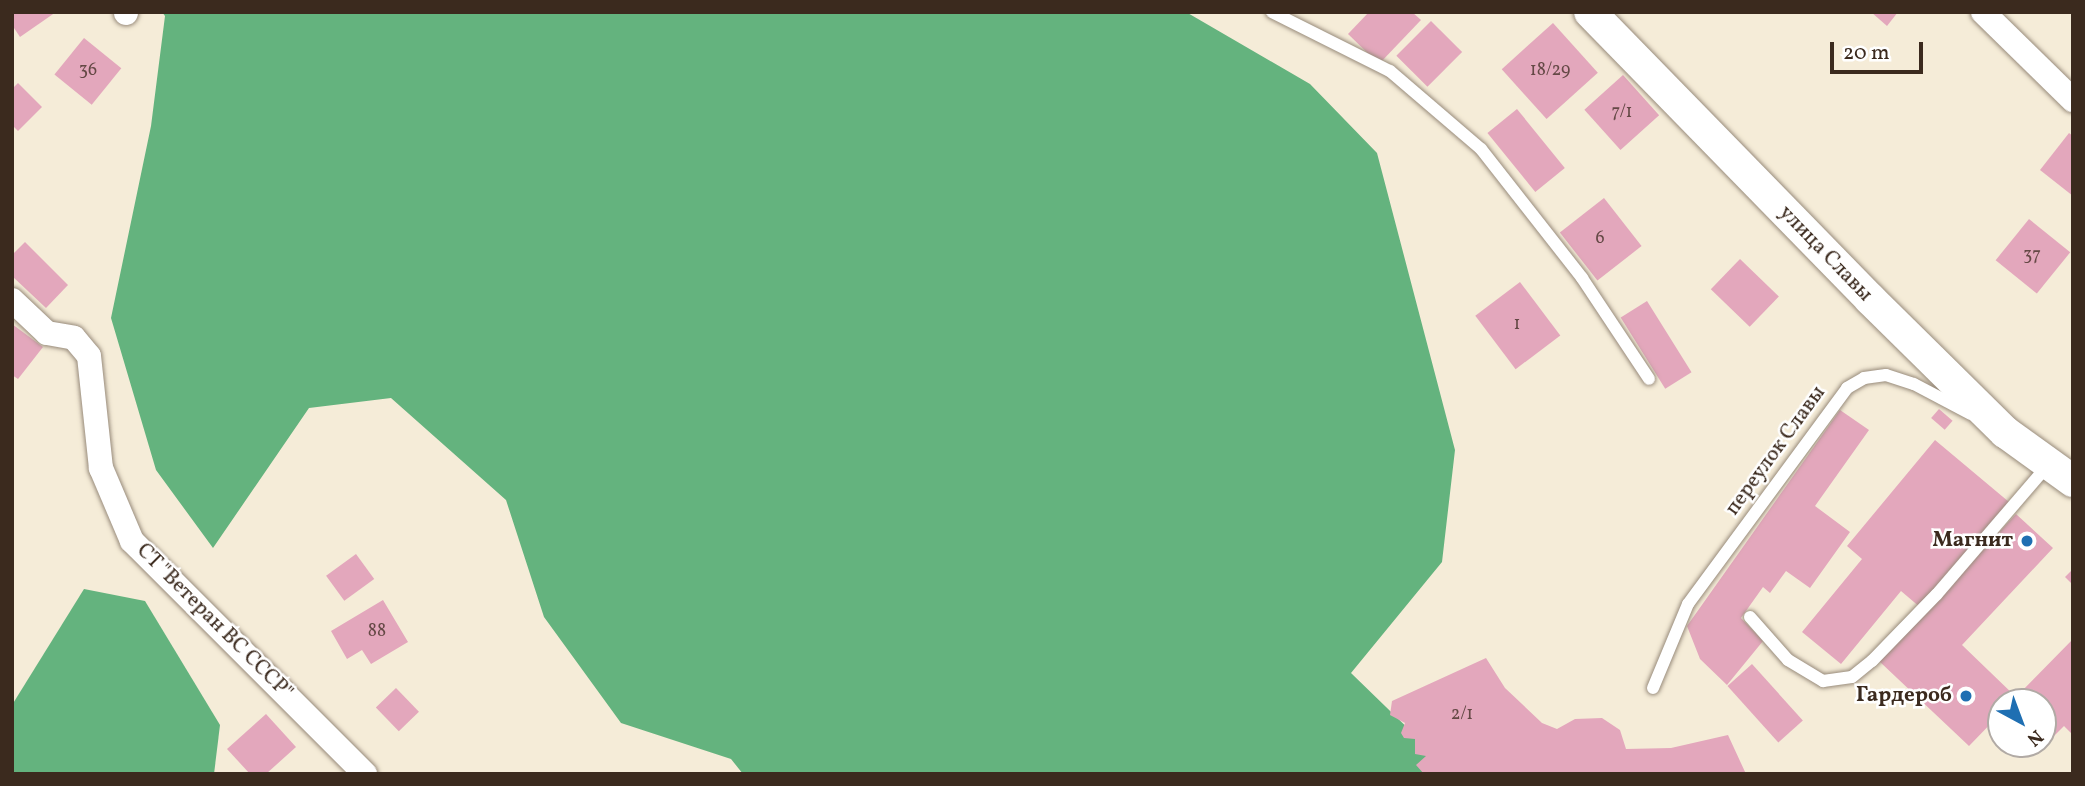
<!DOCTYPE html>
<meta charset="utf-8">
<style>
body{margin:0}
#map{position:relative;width:2085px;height:786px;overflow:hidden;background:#f5ecd8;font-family:Vollkorn,serif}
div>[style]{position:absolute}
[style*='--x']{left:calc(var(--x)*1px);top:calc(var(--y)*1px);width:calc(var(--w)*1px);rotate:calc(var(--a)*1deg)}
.forest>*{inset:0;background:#64b37e}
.building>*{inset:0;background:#e3a7bc;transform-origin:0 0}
.roads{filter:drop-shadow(0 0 2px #988b7b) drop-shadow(0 0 2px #988b7b)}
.service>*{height:12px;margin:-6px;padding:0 6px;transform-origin:6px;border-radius:6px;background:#fff}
.minor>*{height:24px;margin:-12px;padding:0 12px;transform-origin:12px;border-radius:12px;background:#fff}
.tertiary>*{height:32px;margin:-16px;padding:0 16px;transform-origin:16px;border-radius:16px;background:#fff}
.dots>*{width:19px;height:19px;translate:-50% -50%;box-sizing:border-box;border:4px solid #fff;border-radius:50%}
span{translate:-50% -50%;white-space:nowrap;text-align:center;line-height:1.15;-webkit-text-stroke:5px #fff;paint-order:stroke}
.number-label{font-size:18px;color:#654946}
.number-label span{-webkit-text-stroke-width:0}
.street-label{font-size:21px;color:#3b2a1e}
.poi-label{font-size:21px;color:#3b2a1e;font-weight:700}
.right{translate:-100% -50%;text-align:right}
.frame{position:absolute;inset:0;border:14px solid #3b2a1e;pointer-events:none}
.north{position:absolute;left:1987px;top:688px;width:70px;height:70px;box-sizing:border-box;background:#fff;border:2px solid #b1aaa5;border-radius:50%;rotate:139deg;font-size:19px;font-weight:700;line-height:28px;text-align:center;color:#3b2a1e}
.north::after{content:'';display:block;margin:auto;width:24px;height:32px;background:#1f6fb2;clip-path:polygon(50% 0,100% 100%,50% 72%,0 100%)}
.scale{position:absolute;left:1830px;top:42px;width:93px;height:32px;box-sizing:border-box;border:4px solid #3b2a1e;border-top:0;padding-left:9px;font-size:21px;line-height:24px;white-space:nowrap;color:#3b2a1e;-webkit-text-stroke:5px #fff;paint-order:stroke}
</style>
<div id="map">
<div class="forest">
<i style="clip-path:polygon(162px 12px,1186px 12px,1310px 84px,1377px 153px,1455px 450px,1442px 562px,1351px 673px,1455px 774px,743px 774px,731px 759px,621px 723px,544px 617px,506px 500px,391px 398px,309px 408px,213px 548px,156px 470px,111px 318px,151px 126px,165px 16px)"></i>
<i style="clip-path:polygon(84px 589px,145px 601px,220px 725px,214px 774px,12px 774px,12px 705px)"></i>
</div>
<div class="building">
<i style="clip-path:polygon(12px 12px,56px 12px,20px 37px,12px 25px)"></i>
<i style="clip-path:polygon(1369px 12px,1412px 12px,1421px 20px,1379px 64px,1348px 34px)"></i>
<i style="clip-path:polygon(1871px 12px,1898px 12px,1887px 26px)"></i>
<i style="left:1431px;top:21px;width:44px;height:49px;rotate:45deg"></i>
<i style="left:1553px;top:23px;width:67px;height:69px;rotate:48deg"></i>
<i style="left:84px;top:38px;width:48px;height:47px;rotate:39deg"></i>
<i style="left:1623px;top:75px;width:54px;height:52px;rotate:48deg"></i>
<i style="clip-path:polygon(18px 83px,42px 107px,18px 131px,12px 125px,12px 89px)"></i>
<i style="left:1517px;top:109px;width:76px;height:38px;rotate:51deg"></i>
<i style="clip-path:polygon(2069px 133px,2073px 136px,2073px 196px,2040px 170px)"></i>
<i style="left:1604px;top:198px;width:61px;height:56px;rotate:52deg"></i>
<i style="left:2029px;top:219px;width:53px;height:53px;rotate:39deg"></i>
<i style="clip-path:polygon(25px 242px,68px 285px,46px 308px,12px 276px,12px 255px)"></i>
<i style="left:1740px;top:259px;width:54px;height:42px;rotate:44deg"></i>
<i style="left:1520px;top:282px;width:67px;height:56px;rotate:53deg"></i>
<i style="left:1647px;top:301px;width:84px;height:31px;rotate:58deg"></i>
<i style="clip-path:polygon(12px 324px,43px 347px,18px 379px,12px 375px)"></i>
<i style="left:1939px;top:409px;width:18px;height:12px;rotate:41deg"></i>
<i style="clip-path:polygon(1840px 410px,1869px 430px,1815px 506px,1850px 532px,1810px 588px,1786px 571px,1770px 593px,1763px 587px,1741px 618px,1763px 641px,1727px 685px,1700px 659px,1687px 626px)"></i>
<i style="clip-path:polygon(1935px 440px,2009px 502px,1921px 608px,1901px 591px,1841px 664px,1802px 632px,1862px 559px,1847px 546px)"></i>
<i style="clip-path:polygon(2016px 514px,2053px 548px,1962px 645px,2016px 697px,2073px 639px,2073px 735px,2064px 726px,2043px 747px,2040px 744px,2043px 744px,2043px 702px,2001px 702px,2001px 713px,1969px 746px,1879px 661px)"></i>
<i style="left:356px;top:554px;width:31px;height:37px;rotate:54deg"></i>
<i style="clip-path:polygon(2073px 569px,2073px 585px,2065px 577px)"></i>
<i style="clip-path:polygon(383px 600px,408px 642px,371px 664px,362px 650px,347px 659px,331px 631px)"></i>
<i style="clip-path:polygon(1486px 658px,1505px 688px,1542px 723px,1557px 729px,1575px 719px,1602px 718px,1620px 730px,1626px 749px,1671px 748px,1728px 735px,1746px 774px,1424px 774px,1416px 765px,1426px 756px,1415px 754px,1415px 739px,1404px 738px,1401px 733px,1405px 723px,1390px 715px,1392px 701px)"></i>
<i style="left:1752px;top:664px;width:76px;height:33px;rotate:48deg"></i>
<i style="left:396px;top:688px;width:33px;height:28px;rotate:46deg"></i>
<i style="clip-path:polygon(266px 714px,296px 747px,266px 774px,250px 774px,227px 749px)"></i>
</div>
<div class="roads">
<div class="service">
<i style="--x:1272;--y:12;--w:132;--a:26.6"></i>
<i style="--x:1390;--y:71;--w:120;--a:40.6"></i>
<i style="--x:1481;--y:149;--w:164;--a:51.9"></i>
<i style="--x:1582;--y:278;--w:121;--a:56.4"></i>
<i style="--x:1750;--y:617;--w:57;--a:48.5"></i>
<i style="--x:1788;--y:660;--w:41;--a:31"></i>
<i style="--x:1823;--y:681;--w:29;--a:-8"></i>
<i style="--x:1852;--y:677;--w:26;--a:-39"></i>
<i style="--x:1872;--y:661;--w:93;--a:-45.9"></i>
<i style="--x:1937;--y:594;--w:172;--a:-49.3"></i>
<i style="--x:1653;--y:688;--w:91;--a:-67.4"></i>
<i style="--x:1688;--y:604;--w:268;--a:-53.6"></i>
<i style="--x:1847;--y:388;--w:20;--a:-30"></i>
<i style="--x:1864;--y:378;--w:22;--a:-8"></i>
<i style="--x:1886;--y:375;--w:29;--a:18"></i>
<i style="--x:1914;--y:384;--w:64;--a:27.8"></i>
</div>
<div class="minor">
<i style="--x:126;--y:12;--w:1;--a:90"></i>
<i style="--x:1983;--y:12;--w:126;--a:44.4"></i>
<i style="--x:12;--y:300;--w:48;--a:43.3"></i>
<i style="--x:47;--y:333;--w:27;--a:10"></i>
<i style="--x:74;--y:338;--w:23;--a:50"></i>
<i style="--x:89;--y:356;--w:113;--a:83.9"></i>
<i style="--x:101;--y:468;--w:79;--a:67"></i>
<i style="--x:132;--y:541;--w:330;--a:45"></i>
</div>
<div class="tertiary">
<i style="--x:1590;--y:12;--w:401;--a:45.7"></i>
<i style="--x:1870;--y:299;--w:190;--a:44.6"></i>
<i style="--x:2005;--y:432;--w:84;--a:35.8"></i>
</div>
</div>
<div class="dots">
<i style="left:2027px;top:541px;background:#1f6fb2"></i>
<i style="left:1966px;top:696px;background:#1f6fb2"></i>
</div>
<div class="number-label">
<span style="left:88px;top:71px">36</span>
<span style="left:1550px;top:71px">18/29</span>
<span style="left:1622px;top:113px">7/1</span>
<span style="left:1600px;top:239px">6</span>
<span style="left:2032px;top:256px">37</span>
<span style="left:1517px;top:325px">1</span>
<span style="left:377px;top:632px">88</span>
<span style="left:1462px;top:715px">2/1</span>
</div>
<div class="street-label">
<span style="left:1825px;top:254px;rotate:46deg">улица Славы</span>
<span style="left:1776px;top:451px;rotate:-54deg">переулок Славы</span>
<span style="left:214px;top:622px;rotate:45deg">СТ "Ветеран ВС СССР"</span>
</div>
<div class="poi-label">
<span class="right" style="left:2013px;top:541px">Магнит</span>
<span class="right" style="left:1952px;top:696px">Гардероб</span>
</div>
<div class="frame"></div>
<div class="north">N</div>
<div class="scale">20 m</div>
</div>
